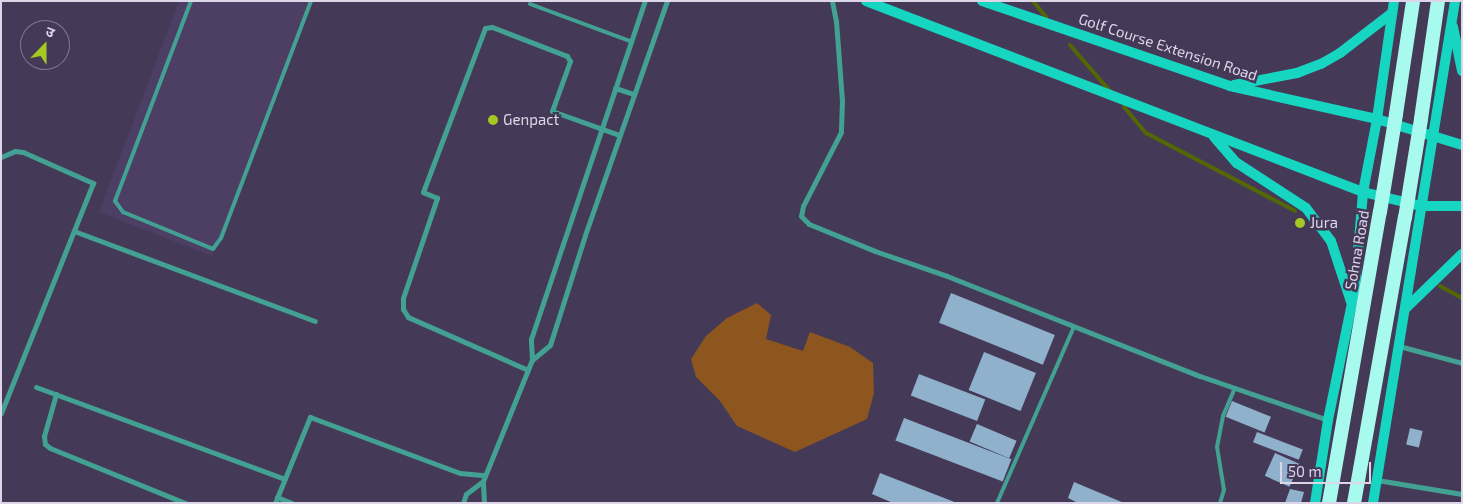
<!DOCTYPE html>
<meta charset="utf-8">
<style>
body{margin:0}
#map{position:relative;width:1463px;height:504px;overflow:hidden;background:#453958;font-family:"Exo 2","Noto Sans Devanagari",sans-serif}
div>[style]{position:absolute}
[style*='--x']{left:calc(var(--x)*1px);top:calc(var(--y)*1px);width:calc(var(--w)*1px);rotate:calc(var(--a)*1deg)}
.built>*{inset:0;background:#4d3e64}
.green>*{inset:0;background:#8d561e}
.stream>*{height:4px;margin:-2px;padding:0 2px;transform-origin:2px;border-radius:2px;background:#536704}
.building>*{inset:0;background:#8fb1cc;transform-origin:0 0}
.service>*{height:4px;margin:-2px;padding:0 2px;transform-origin:2px;border-radius:2px;background:#42a193}
.minor>*{height:5px;margin:-2.5px;padding:0 2.5px;transform-origin:2.5px;border-radius:2.5px;background:#42a193}
.secondary>*{height:10px;margin:-5px;padding:0 5px;transform-origin:5px;border-radius:5px;background:#17d6c1}
.trunk>*{height:14px;margin:-7px;padding:0 7px;transform-origin:7px;border-radius:7px;background:#a8faee}
.trunk-bridge>*{height:14px;margin:-7px;padding:0 7px;transform-origin:7px;border-radius:7px;background:#a8faee}
.dots>*{width:14px;height:14px;translate:-50% -50%;box-sizing:border-box;border:2px solid #453958;border-radius:50%}
span{translate:-50% -50%;white-space:nowrap;text-align:center;line-height:1.15;-webkit-text-stroke:5px #453958;paint-order:stroke}
.street-label{font-size:15px;color:#ddd6e9}
.poi-label{font-size:15px;color:#ddd6e9}
.left{translate:0 -50%;text-align:left}
.frame{position:absolute;inset:0;border:2px solid #ddd6e9;pointer-events:none}
.north{position:absolute;left:20px;top:20px;width:50px;height:50px;box-sizing:border-box;background:#453958;border:1px solid #827892;border-radius:50%;rotate:22deg;font-size:14px;font-weight:700;line-height:20px;text-align:center;color:#ddd6e9}
.north::after{content:'';display:block;margin:auto;width:18px;height:22px;background:#a5c823;clip-path:polygon(50% 0,100% 100%,50% 72%,0 100%)}
.scale{position:absolute;left:1280px;top:462px;width:91px;height:22px;box-sizing:border-box;border:2px solid #ddd6e9;border-top:0;padding-left:6px;font-size:15px;line-height:18px;white-space:nowrap;color:#ddd6e9;-webkit-text-stroke:4px #453958;paint-order:stroke}
</style>
<div id="map">
<div class="built">
<i style="clip-path:polygon(179px 1px,310px 1px,212px 256px,99px 212px)"></i>
</div>
<div class="green">
<i style="clip-path:polygon(757px 303px,771px 315px,766px 339px,803px 351px,810px 332px,850px 347px,873px 363px,874px 393px,867px 419px,795px 452px,737px 426px,720px 401px,696px 377px,691px 359px,706px 336px,727px 318px)"></i>
</div>
<div class="stream">
<i style="--x:1033;--y:1;--w:21;--a:51"></i>
<i style="--x:1070;--y:45;--w:60;--a:49.1"></i>
<i style="--x:1124;--y:107;--w:34;--a:50"></i>
<i style="--x:1146;--y:133;--w:168;--a:27.6"></i>
<i style="--x:1440;--y:286;--w:25;--a:29"></i>
</div>
<div class="building">
<i style="left:951px;top:293px;width:112px;height:32px;rotate:22deg"></i>
<i style="left:984px;top:352px;width:56px;height:41px;rotate:22deg"></i>
<i style="left:919px;top:374px;width:71px;height:23px;rotate:21deg"></i>
<i style="left:1232px;top:401px;width:42px;height:17px;rotate:22deg"></i>
<i style="left:904px;top:418px;width:115px;height:24px;rotate:21deg"></i>
<i style="left:977px;top:424px;width:43px;height:19px;rotate:23deg"></i>
<i style="left:1410px;top:428px;width:13px;height:17px;rotate:13deg"></i>
<i style="left:1257px;top:432px;width:49px;height:11px;rotate:21deg"></i>
<i style="left:1275px;top:453px;width:27px;height:25px;rotate:24deg"></i>
<i style="clip-path:polygon(880px 473px,957px 503px,893px 503px,872px 494px)"></i>
<i style="clip-path:polygon(1074px 482px,1124px 503px,1078px 503px,1068px 498px)"></i>
<i style="clip-path:polygon(1290px 489px,1304px 492px,1301px 503px,1285px 503px)"></i>
</div>
<div class="service">
<i style="--x:191;--y:1;--w:214;--a:110.8"></i>
<i style="--x:115;--y:201;--w:14;--a:54"></i>
<i style="--x:123;--y:212;--w:97;--a:22.3"></i>
<i style="--x:213;--y:249;--w:14;--a:-54"></i>
<i style="--x:221;--y:238;--w:254;--a:-69.2"></i>
<i style="--x:530;--y:4;--w:109;--a:20.4"></i>
<i style="--x:997;--y:503;--w:192;--a:-66.4"></i>
<i style="--x:1220;--y:503;--w:14;--a:-73"></i>
<i style="--x:1224;--y:490;--w:44;--a:-99.2"></i>
<i style="--x:1217;--y:447;--w:32;--a:-79"></i>
<i style="--x:1223;--y:416;--w:30;--a:-67"></i>
</div>
<div class="minor">
<i style="--x:832;--y:1;--w:20;--a:79"></i>
<i style="--x:836;--y:21;--w:79;--a:85.7"></i>
<i style="--x:842;--y:100;--w:32;--a:92"></i>
<i style="--x:841;--y:132;--w:83;--a:117.2"></i>
<i style="--x:803;--y:206;--w:10;--a:101"></i>
<i style="--x:801;--y:216;--w:11;--a:45"></i>
<i style="--x:809;--y:224;--w:71;--a:22.2"></i>
<i style="--x:875;--y:251;--w:76;--a:19.1"></i>
<i style="--x:947;--y:276;--w:272;--a:21.6"></i>
<i style="--x:1200;--y:376;--w:135;--a:19"></i>
<i style="--x:615;--y:88;--w:19;--a:18"></i>
<i style="--x:1;--y:157;--w:15;--a:-23"></i>
<i style="--x:15;--y:151;--w:8;--a:7"></i>
<i style="--x:23;--y:152;--w:77;--a:23.9"></i>
<i style="--x:93;--y:183;--w:248;--a:111.8"></i>
<i style="--x:74;--y:231;--w:257;--a:20.5"></i>
<i style="--x:1399;--y:346;--w:65;--a:15.1"></i>
<i style="--x:532;--y:360;--w:23;--a:-40"></i>
<i style="--x:550;--y:345;--w:115;--a:-72.3"></i>
<i style="--x:585;--y:235;--w:248;--a:-70.7"></i>
<i style="--x:528;--y:370;--w:131;--a:-156.2"></i>
<i style="--x:408;--y:317;--w:9;--a:-122"></i>
<i style="--x:403;--y:309;--w:11;--a:-90"></i>
<i style="--x:403;--y:298;--w:106;--a:-71.2"></i>
<i style="--x:437;--y:198;--w:15;--a:-157"></i>
<i style="--x:423;--y:192;--w:175;--a:-69.3"></i>
<i style="--x:485;--y:28;--w:7;--a:-8"></i>
<i style="--x:492;--y:27;--w:80;--a:21.1"></i>
<i style="--x:567;--y:56;--w:6;--a:59"></i>
<i style="--x:570;--y:61;--w:53;--a:109.8"></i>
<i style="--x:552;--y:111;--w:71;--a:19.7"></i>
<i style="--x:36;--y:387;--w:265;--a:20.3"></i>
<i style="--x:56;--y:394;--w:44;--a:105.9"></i>
<i style="--x:44;--y:436;--w:8;--a:83"></i>
<i style="--x:45;--y:444;--w:6;--a:39"></i>
<i style="--x:50;--y:448;--w:146;--a:22.2"></i>
<i style="--x:1377;--y:480;--w:86;--a:9.4"></i>
<i style="--x:277;--y:497;--w:16;--a:22"></i>
<i style="--x:275;--y:503;--w:93;--a:-67.9"></i>
<i style="--x:310;--y:417;--w:160;--a:20.5"></i>
<i style="--x:460;--y:473;--w:25;--a:5"></i>
<i style="--x:463;--y:503;--w:9;--a:-72"></i>
<i style="--x:466;--y:494;--w:21;--a:-37"></i>
<i style="--x:484;--y:503;--w:22;--a:-93"></i>
<i style="--x:483;--y:481;--w:131;--a:-68"></i>
<i style="--x:532;--y:360;--w:21;--a:-93"></i>
<i style="--x:531;--y:339;--w:357;--a:-71.4"></i>
</div>
<div class="secondary">
<i style="--x:866;--y:1;--w:532;--a:21.02"></i>
<i style="--x:1363;--y:192;--w:60;--a:13.6"></i>
<i style="--x:1421;--y:206;--w:41;--a:0"></i>
<i style="--x:982;--y:1;--w:262;--a:18.9"></i>
<i style="--x:1230;--y:86;--w:151;--a:12.7"></i>
<i style="--x:1377;--y:119;--w:89;--a:17"></i>
<i style="--x:1453;--y:27;--w:45;--a:78.4"></i>
<i style="--x:1234;--y:85;--w:64;--a:-10.8"></i>
<i style="--x:1297;--y:73;--w:26;--a:-21"></i>
<i style="--x:1321;--y:64;--w:22;--a:-30"></i>
<i style="--x:1340;--y:53;--w:66;--a:-37.6"></i>
<i style="--x:1214;--y:137;--w:35;--a:49"></i>
<i style="--x:1237;--y:163;--w:82;--a:33.1"></i>
<i style="--x:1306;--y:208;--w:41;--a:52.9"></i>
<i style="--x:1331;--y:241;--w:64;--a:71.8"></i>
<i style="--x:1405;--y:309;--w:79;--a:-44"></i>
<i style="--x:1315;--y:503;--w:84;--a:-81.1"></i>
<i style="--x:1328;--y:420;--w:135;--a:-78.4"></i>
<i style="--x:1355;--y:288;--w:96;--a:-85.2"></i>
<i style="--x:1363;--y:192;--w:74;--a:-79.1"></i>
<i style="--x:1377;--y:119;--w:119;--a:-81.8"></i>
<i style="--x:1373;--y:503;--w:509;--a:-80.72"></i>
</div>
<div class="trunk">
<i style="--x:1396;--y:114;--w:114;--a:-81.4"></i>
<i style="--x:1421;--y:119;--w:119;--a:-81.8"></i>
<i style="--x:1329;--y:503;--w:295;--a:-80.1"></i>
<i style="--x:1354;--y:503;--w:290;--a:-79.9"></i>
</div>
<div class="trunk-bridge">
<i style="--x:1380;--y:212;--w:99;--a:-80.7"></i>
<i style="--x:1405;--y:218;--w:100;--a:-80.8"></i>
</div>
<div class="dots">
<i style="left:493px;top:120px;background:#a5c823"></i>
<i style="left:1300px;top:223px;background:#a5c823"></i>
</div>
<div class="street-label">
<span style="left:1168px;top:47px;rotate:18deg">Golf Course Extension Road</span>
<span style="left:1357px;top:250px;rotate:-80deg">Sohna Road</span>
</div>
<div class="poi-label">
<span class="left" style="left:503px;top:120px">Genpact</span>
<span class="left" style="left:1310px;top:223px">Jura</span>
</div>
<div class="frame"></div>
<div class="north">उ</div>
<div class="scale">50 m</div>
</div>
